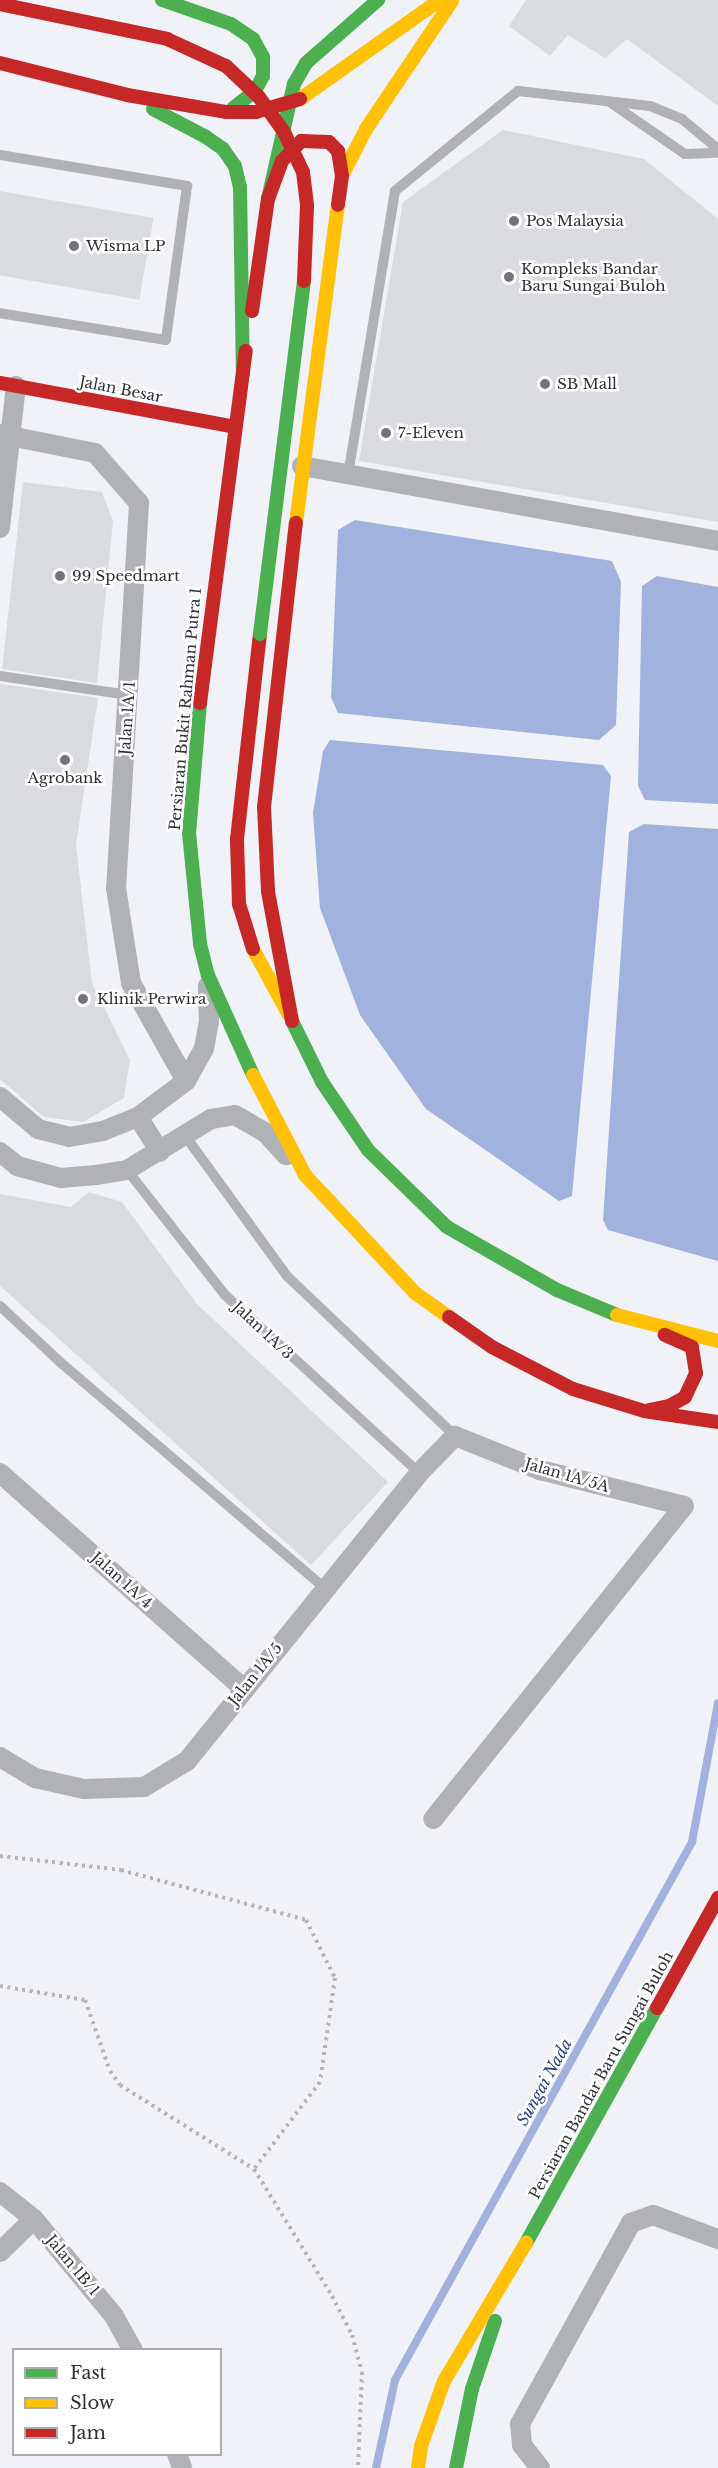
<!DOCTYPE html>
<style>
body{margin:0}
#map{position:relative;width:718px;height:2468px;overflow:hidden;background:#f0f2f8;font-family:"Libre Baskerville",serif}
div>[style]{position:absolute}
[style*='--x']{left:calc(var(--x)*1px);top:calc(var(--y)*1px);width:calc(var(--w)*1px);rotate:calc(var(--a)*1deg)}
.water>*{inset:0;background:#a0b2dd}
.stream>*{height:8px;margin:-4px;padding:0 4px;transform-origin:4px;border-radius:4px;background:#a0b2dd}
.building>*{inset:0;background:#d9dbdf;transform-origin:0 0}
.path>*{height:4px;margin-top:-2px;transform-origin:0;background:repeating-linear-gradient(90deg,#b6b6ba 0 3px,transparent 0 7.5px)}
.lane>*{height:10px;margin:-5px;padding:0 5px;transform-origin:5px;border-radius:5px;background:#b1b2b6}
.street>*{height:20px;margin:-10px;padding:0 10px;transform-origin:10px;border-radius:10px;background:#b1b2b6}
.fast>*{height:14px;margin:-7px;padding:0 7px;transform-origin:7px;border-radius:7px;background:#4caf50}
.slow>*{height:14px;margin:-7px;padding:0 7px;transform-origin:7px;border-radius:7px;background:#ffc107}
.jam>*{height:14px;margin:-7px;padding:0 7px;transform-origin:7px;border-radius:7px;background:#c62828}
.fast-bridge>*{height:14px;margin:-7px;padding:0 7px;transform-origin:7px;border-radius:7px;background:#4caf50}
.jam-bridge>*{height:14px;margin:-7px;padding:0 7px;transform-origin:7px;border-radius:7px;background:#c62828}
.dots>*{width:16px;height:16px;translate:-50% -50%;box-sizing:border-box;border:3px solid #fff;border-radius:50%}
span{translate:-50% -50%;white-space:nowrap;text-align:center;line-height:1.15;-webkit-text-stroke:5px #fff;paint-order:stroke}
.poi-label{font-size:15px;color:#2e3034}
.left{translate:0 -50%;text-align:left}
.street-label{font-size:15px;color:#2e3034}
.water-label{font-size:16px;color:#274086;font-style:italic}
.legend{position:absolute;left:12px;top:2348px;width:210px;height:108px;box-sizing:border-box;background:#fff;border:2px solid #abacae;margin:0;padding:8px 10px;list-style:none;font-size:18px;color:#2e3034}
.legend li{display:flex;align-items:center;gap:12px;height:30px}
.legend b{width:30px;border:2px solid #abacae}
</style>
<div id="map">
<div class="water">
<i style="clip-path:polygon(355px 520px,612px 561px,621px 582px,616px 725px,599px 740px,338px 713px,331px 697px,338px 530px)"></i>
<i style="clip-path:polygon(657px 576px,718px 587px,718px 804px,645px 800px,638px 786px,642px 586px)"></i>
<i style="clip-path:polygon(330px 740px,603px 765px,611px 776px,572px 1196px,559px 1201px,426px 1109px,360px 1015px,320px 908px,313px 813px,323px 751px)"></i>
<i style="clip-path:polygon(644px 824px,718px 829px,718px 1261px,608px 1230px,603px 1220px,629px 832px)"></i>
</div>
<div class="stream">
<i style="--x:376;--y:2468;--w:90;--a:-77.8"></i>
<i style="--x:395;--y:2380;--w:615;--a:-61.1"></i>
<i style="--x:692;--y:1842;--w:141;--a:-79.4"></i>
</div>
<div class="building">
<i style="clip-path:polygon(526px 0,718px 0,718px 106px,627px 39px,605px 58px,568px 35px,550px 56px,509px 26px)"></i>
<i style="clip-path:polygon(503px 130px,644px 159px,718px 219px,718px 522px,359px 461px,403px 202px)"></i>
<i style="left:0;top:191px;width:156px;height:83px;rotate:10deg"></i>
<i style="clip-path:polygon(23px 482px,102px 492px,113px 521px,97px 683px,2px 669px)"></i>
<i style="clip-path:polygon(0 684px,98px 698px,76px 845px,92px 983px,130px 1060px,124px 1098px,83px 1122px,44px 1117px,0 1079px)"></i>
<i style="clip-path:polygon(89px 1192px,122px 1202px,197px 1304px,388px 1482px,311px 1565px,0 1286px,0 1194px,71px 1207px)"></i>
</div>
<div class="path">
<i style="--x:0;--y:1856;--w:122;--a:6.6"></i>
<i style="--x:121;--y:1870;--w:192;--a:15.1"></i>
<i style="--x:306;--y:1920;--w:65;--a:63.4"></i>
<i style="--x:335;--y:1978;--w:105;--a:98.2"></i>
<i style="--x:320;--y:2082;--w:109;--a:127.2"></i>
<i style="--x:0;--y:1986;--w:86;--a:9.4"></i>
<i style="--x:85;--y:2000;--w:75;--a:70.6"></i>
<i style="--x:110;--y:2071;--w:17;--a:54"></i>
<i style="--x:120;--y:2085;--w:158;--a:32.1"></i>
<i style="--x:254;--y:2169;--w:149;--a:58.4"></i>
<i style="--x:332;--y:2296;--w:44;--a:62.9"></i>
<i style="--x:352;--y:2335;--w:38;--a:75"></i>
<i style="--x:362;--y:2372;--w:96;--a:92.4"></i>
</div>
<div class="lane">
<i style="--x:611;--y:103;--w:90;--a:34.6"></i>
<i style="--x:685;--y:154;--w:33;--a:-2"></i>
<i style="--x:0;--y:155;--w:190;--a:9.4"></i>
<i style="--x:187;--y:186;--w:155;--a:97.8"></i>
<i style="--x:166;--y:340;--w:168;--a:-170.8"></i>
<i style="--x:348;--y:475;--w:288;--a:-80.6"></i>
<i style="--x:395;--y:191;--w:159;--a:-39.1"></i>
<i style="--x:518;--y:91;--w:133;--a:6.5"></i>
<i style="--x:650;--y:106;--w:35;--a:22"></i>
<i style="--x:682;--y:119;--w:47;--a:39.8"></i>
<i style="--x:0;--y:676;--w:130;--a:8.4"></i>
<i style="--x:186;--y:1137;--w:172;--a:54"></i>
<i style="--x:287;--y:1276;--w:232;--a:43.6"></i>
<i style="--x:127;--y:1170;--w:159;--a:51.9"></i>
<i style="--x:225;--y:1295;--w:263;--a:42.5"></i>
<i style="--x:0;--y:1306;--w:82;--a:43"></i>
<i style="--x:60;--y:1362;--w:348;--a:40.5"></i>
</div>
<div class="street">
<i style="--x:0;--y:434;--w:97;--a:11.3"></i>
<i style="--x:95;--y:453;--w:67;--a:48.7"></i>
<i style="--x:139;--y:503;--w:386;--a:93.4"></i>
<i style="--x:116;--y:888;--w:96;--a:81"></i>
<i style="--x:131;--y:983;--w:112;--a:60.7"></i>
<i style="--x:302;--y:466;--w:423;--a:10.2"></i>
<i style="--x:0;--y:528;--w:143;--a:-83.6"></i>
<i style="--x:0;--y:1097;--w:50;--a:40.1"></i>
<i style="--x:38;--y:1129;--w:32;--a:14"></i>
<i style="--x:69;--y:1137;--w:35;--a:-10"></i>
<i style="--x:103;--y:1131;--w:38;--a:-22"></i>
<i style="--x:138;--y:1117;--w:60;--a:-36.9"></i>
<i style="--x:186;--y:1081;--w:37;--a:-61"></i>
<i style="--x:204;--y:1049;--w:27;--a:-80"></i>
<i style="--x:209;--y:1022;--w:36;--a:-92"></i>
<i style="--x:138;--y:1117;--w:41;--a:57.8"></i>
<i style="--x:0;--y:1152;--w:22;--a:39"></i>
<i style="--x:17;--y:1166;--w:46;--a:15.3"></i>
<i style="--x:61;--y:1178;--w:35;--a:-5"></i>
<i style="--x:96;--y:1175;--w:31;--a:-9"></i>
<i style="--x:127;--y:1170;--w:98;--a:-31.3"></i>
<i style="--x:211;--y:1119;--w:24;--a:-9"></i>
<i style="--x:235;--y:1115;--w:36;--a:30"></i>
<i style="--x:266;--y:1133;--w:30;--a:48"></i>
<i style="--x:0;--y:1473;--w:324;--a:41.5"></i>
<i style="--x:0;--y:1757;--w:41;--a:31"></i>
<i style="--x:35;--y:1778;--w:50;--a:12.7"></i>
<i style="--x:84;--y:1789;--w:60;--a:-1.9"></i>
<i style="--x:144;--y:1787;--w:50;--a:-31.2"></i>
<i style="--x:187;--y:1761;--w:370;--a:-51.1"></i>
<i style="--x:419;--y:1473;--w:52;--a:-45.8"></i>
<i style="--x:455;--y:1436;--w:92;--a:21.8"></i>
<i style="--x:540;--y:1470;--w:148;--a:14"></i>
<i style="--x:684;--y:1506;--w:401;--a:128.7"></i>
<i style="--x:0;--y:2192;--w:43;--a:38.5"></i>
<i style="--x:34;--y:2219;--w:126;--a:50.5"></i>
<i style="--x:114;--y:2316;--w:39;--a:61"></i>
<i style="--x:0;--y:2252;--w:47;--a:-44.1"></i>
<i style="--x:177;--y:2454;--w:15;--a:70"></i>
<i style="--x:540;--y:2468;--w:29;--a:-128"></i>
<i style="--x:522;--y:2445;--w:21;--a:-95"></i>
<i style="--x:520;--y:2424;--w:230;--a:-61.1"></i>
<i style="--x:631;--y:2223;--w:23;--a:-20"></i>
<i style="--x:653;--y:2215;--w:69;--a:20.3"></i>
</div>
<div class="fast">
<i style="--x:162;--y:0;--w:73;--a:19.2"></i>
<i style="--x:231;--y:24;--w:27;--a:34"></i>
<i style="--x:253;--y:39;--w:21;--a:61"></i>
<i style="--x:263;--y:57;--w:19;--a:90"></i>
<i style="--x:263;--y:76;--w:17;--a:118"></i>
<i style="--x:255;--y:91;--w:28;--a:142"></i>
<i style="--x:153;--y:109;--w:60;--a:27.8"></i>
<i style="--x:206;--y:137;--w:21;--a:35"></i>
<i style="--x:223;--y:149;--w:21;--a:55"></i>
<i style="--x:235;--y:166;--w:22;--a:77"></i>
<i style="--x:240;--y:187;--w:187;--a:89.1"></i>
<i style="--x:268;--y:199;--w:118;--a:-77.3"></i>
<i style="--x:294;--y:84;--w:24;--a:-60"></i>
<i style="--x:306;--y:63;--w:96;--a:-41.2"></i>
<i style="--x:200;--y:703;--w:130;--a:94.8"></i>
<i style="--x:189;--y:833;--w:112;--a:84.3"></i>
<i style="--x:200;--y:944;--w:32;--a:76"></i>
<i style="--x:208;--y:975;--w:110;--a:65.8"></i>
<i style="--x:292;--y:1021;--w:68;--a:63.8"></i>
<i style="--x:322;--y:1082;--w:82;--a:55.9"></i>
<i style="--x:368;--y:1150;--w:110;--a:44.3"></i>
<i style="--x:447;--y:1227;--w:127;--a:29.8"></i>
<i style="--x:557;--y:1290;--w:65;--a:22.6"></i>
<i style="--x:526;--y:2243;--w:269;--a:-60.9"></i>
<i style="--x:456;--y:2468;--w:81;--a:-78.6"></i>
<i style="--x:472;--y:2389;--w:72;--a:-71.3"></i>
</div>
<div class="slow">
<i style="--x:300;--y:99;--w:171;--a:-35.3"></i>
<i style="--x:342;--y:176;--w:53;--a:-62.9"></i>
<i style="--x:366;--y:129;--w:154;--a:-56.1"></i>
<i style="--x:296;--y:523;--w:321;--a:-82.5"></i>
<i style="--x:253;--y:949;--w:75;--a:61.4"></i>
<i style="--x:253;--y:1075;--w:113;--a:62.5"></i>
<i style="--x:305;--y:1175;--w:161;--a:47"></i>
<i style="--x:415;--y:1293;--w:42;--a:35.2"></i>
<i style="--x:617;--y:1315;--w:104;--a:14.4"></i>
<i style="--x:418;--y:2468;--w:22;--a:-82"></i>
<i style="--x:421;--y:2446;--w:69;--a:-70.5"></i>
<i style="--x:444;--y:2381;--w:161;--a:-59.3"></i>
</div>
<div class="jam">
<i style="--x:0;--y:63;--w:131;--a:14.1"></i>
<i style="--x:127;--y:95;--w:100;--a:9.7"></i>
<i style="--x:226;--y:112;--w:30;--a:0"></i>
<i style="--x:256;--y:112;--w:46;--a:-16.5"></i>
<i style="--x:252;--y:311;--w:113;--a:-81.9"></i>
<i style="--x:268;--y:199;--w:40;--a:-69.8"></i>
<i style="--x:282;--y:161;--w:28;--a:-46"></i>
<i style="--x:301;--y:141;--w:28;--a:2"></i>
<i style="--x:329;--y:142;--w:13;--a:45"></i>
<i style="--x:338;--y:151;--w:25;--a:81"></i>
<i style="--x:342;--y:176;--w:29;--a:98"></i>
<i style="--x:0;--y:383;--w:239;--a:10.6"></i>
<i style="--x:200;--y:703;--w:355;--a:-82.6"></i>
<i style="--x:253;--y:949;--w:47;--a:-107.3"></i>
<i style="--x:239;--y:904;--w:65;--a:-91.8"></i>
<i style="--x:237;--y:839;--w:206;--a:-83.6"></i>
<i style="--x:292;--y:1021;--w:132;--a:-100.5"></i>
<i style="--x:268;--y:891;--w:84;--a:-92.7"></i>
<i style="--x:264;--y:807;--w:286;--a:-83.6"></i>
<i style="--x:449;--y:1317;--w:52;--a:34.9"></i>
<i style="--x:492;--y:1347;--w:91;--a:27.4"></i>
<i style="--x:573;--y:1389;--w:74;--a:17.2"></i>
<i style="--x:644;--y:1411;--w:75;--a:8.5"></i>
<i style="--x:649;--y:1410;--w:20;--a:-11"></i>
<i style="--x:669;--y:1406;--w:18;--a:-29"></i>
<i style="--x:685;--y:1397;--w:26;--a:-65"></i>
<i style="--x:696;--y:1373;--w:26;--a:-99"></i>
<i style="--x:692;--y:1347;--w:30;--a:-156"></i>
<i style="--x:657;--y:2008;--w:126;--a:-61"></i>
</div>
<div class="fast-bridge">
<i style="--x:260;--y:634;--w:356;--a:-82.9"></i>
</div>
<div class="jam-bridge">
<i style="--x:0;--y:4;--w:171;--a:11.8"></i>
<i style="--x:167;--y:39;--w:65;--a:24.6"></i>
<i style="--x:226;--y:66;--w:45;--a:43.2"></i>
<i style="--x:259;--y:97;--w:43;--a:54.5"></i>
<i style="--x:284;--y:132;--w:44;--a:64.6"></i>
<i style="--x:303;--y:172;--w:34;--a:83"></i>
<i style="--x:307;--y:206;--w:75;--a:92.3"></i>
</div>
<div class="dots">
<i style="left:514px;top:221px;background:#727479"></i>
<i style="left:74px;top:246px;background:#727479"></i>
<i style="left:509px;top:277px;background:#727479"></i>
<i style="left:545px;top:384px;background:#727479"></i>
<i style="left:386px;top:433px;background:#727479"></i>
<i style="left:60px;top:576px;background:#727479"></i>
<i style="left:65px;top:760px;background:#727479"></i>
<i style="left:83px;top:999px;background:#727479"></i>
</div>
<div class="poi-label">
<span class="left" style="left:526px;top:221px">Pos Malaysia</span>
<span class="left" style="left:86px;top:246px">Wisma LP</span>
<span class="left" style="left:521px;top:277px">Kompleks Bandar<br>Baru Sungai Buloh</span>
<span class="left" style="left:557px;top:384px">SB Mall</span>
<span class="left" style="left:398px;top:433px">7-Eleven</span>
<span class="left" style="left:72px;top:576px">99 Speedmart</span>
<span style="left:65px;top:778px">Agrobank</span>
<span class="left" style="left:97px;top:999px">Klinik Perwira</span>
</div>
<div class="street-label">
<span style="left:121px;top:389px;rotate:11deg">Jalan Besar</span>
<span style="left:185px;top:709px;rotate:-85deg">Persiaran Bukit Rahman Putra 1</span>
<span style="left:127px;top:718px;rotate:-86deg">Jalan 1A/1</span>
<span style="left:263px;top:1330px;rotate:43deg">Jalan 1A/3</span>
<span style="left:567px;top:1475px;rotate:16deg">Jalan 1A/5A</span>
<span style="left:122px;top:1580px;rotate:42deg">Jalan 1A/4</span>
<span style="left:255px;top:1674px;rotate:-51deg">Jalan 1A/5</span>
<span style="left:601px;top:2075px;rotate:-61deg">Persiaran Bandar Baru Sungai Buloh</span>
<span style="left:73px;top:2265px;rotate:50deg">Jalan 1B/1</span>
</div>
<div class="water-label">
<span style="left:544px;top:2082px;rotate:-61deg">Sungai Nada</span>
</div>
<ul class="legend">
<li><b style="height:8px;background:#4caf50"></b>Fast</li>
<li><b style="height:8px;background:#ffc107"></b>Slow</li>
<li><b style="height:8px;background:#c62828"></b>Jam</li>
</ul>
</div>
